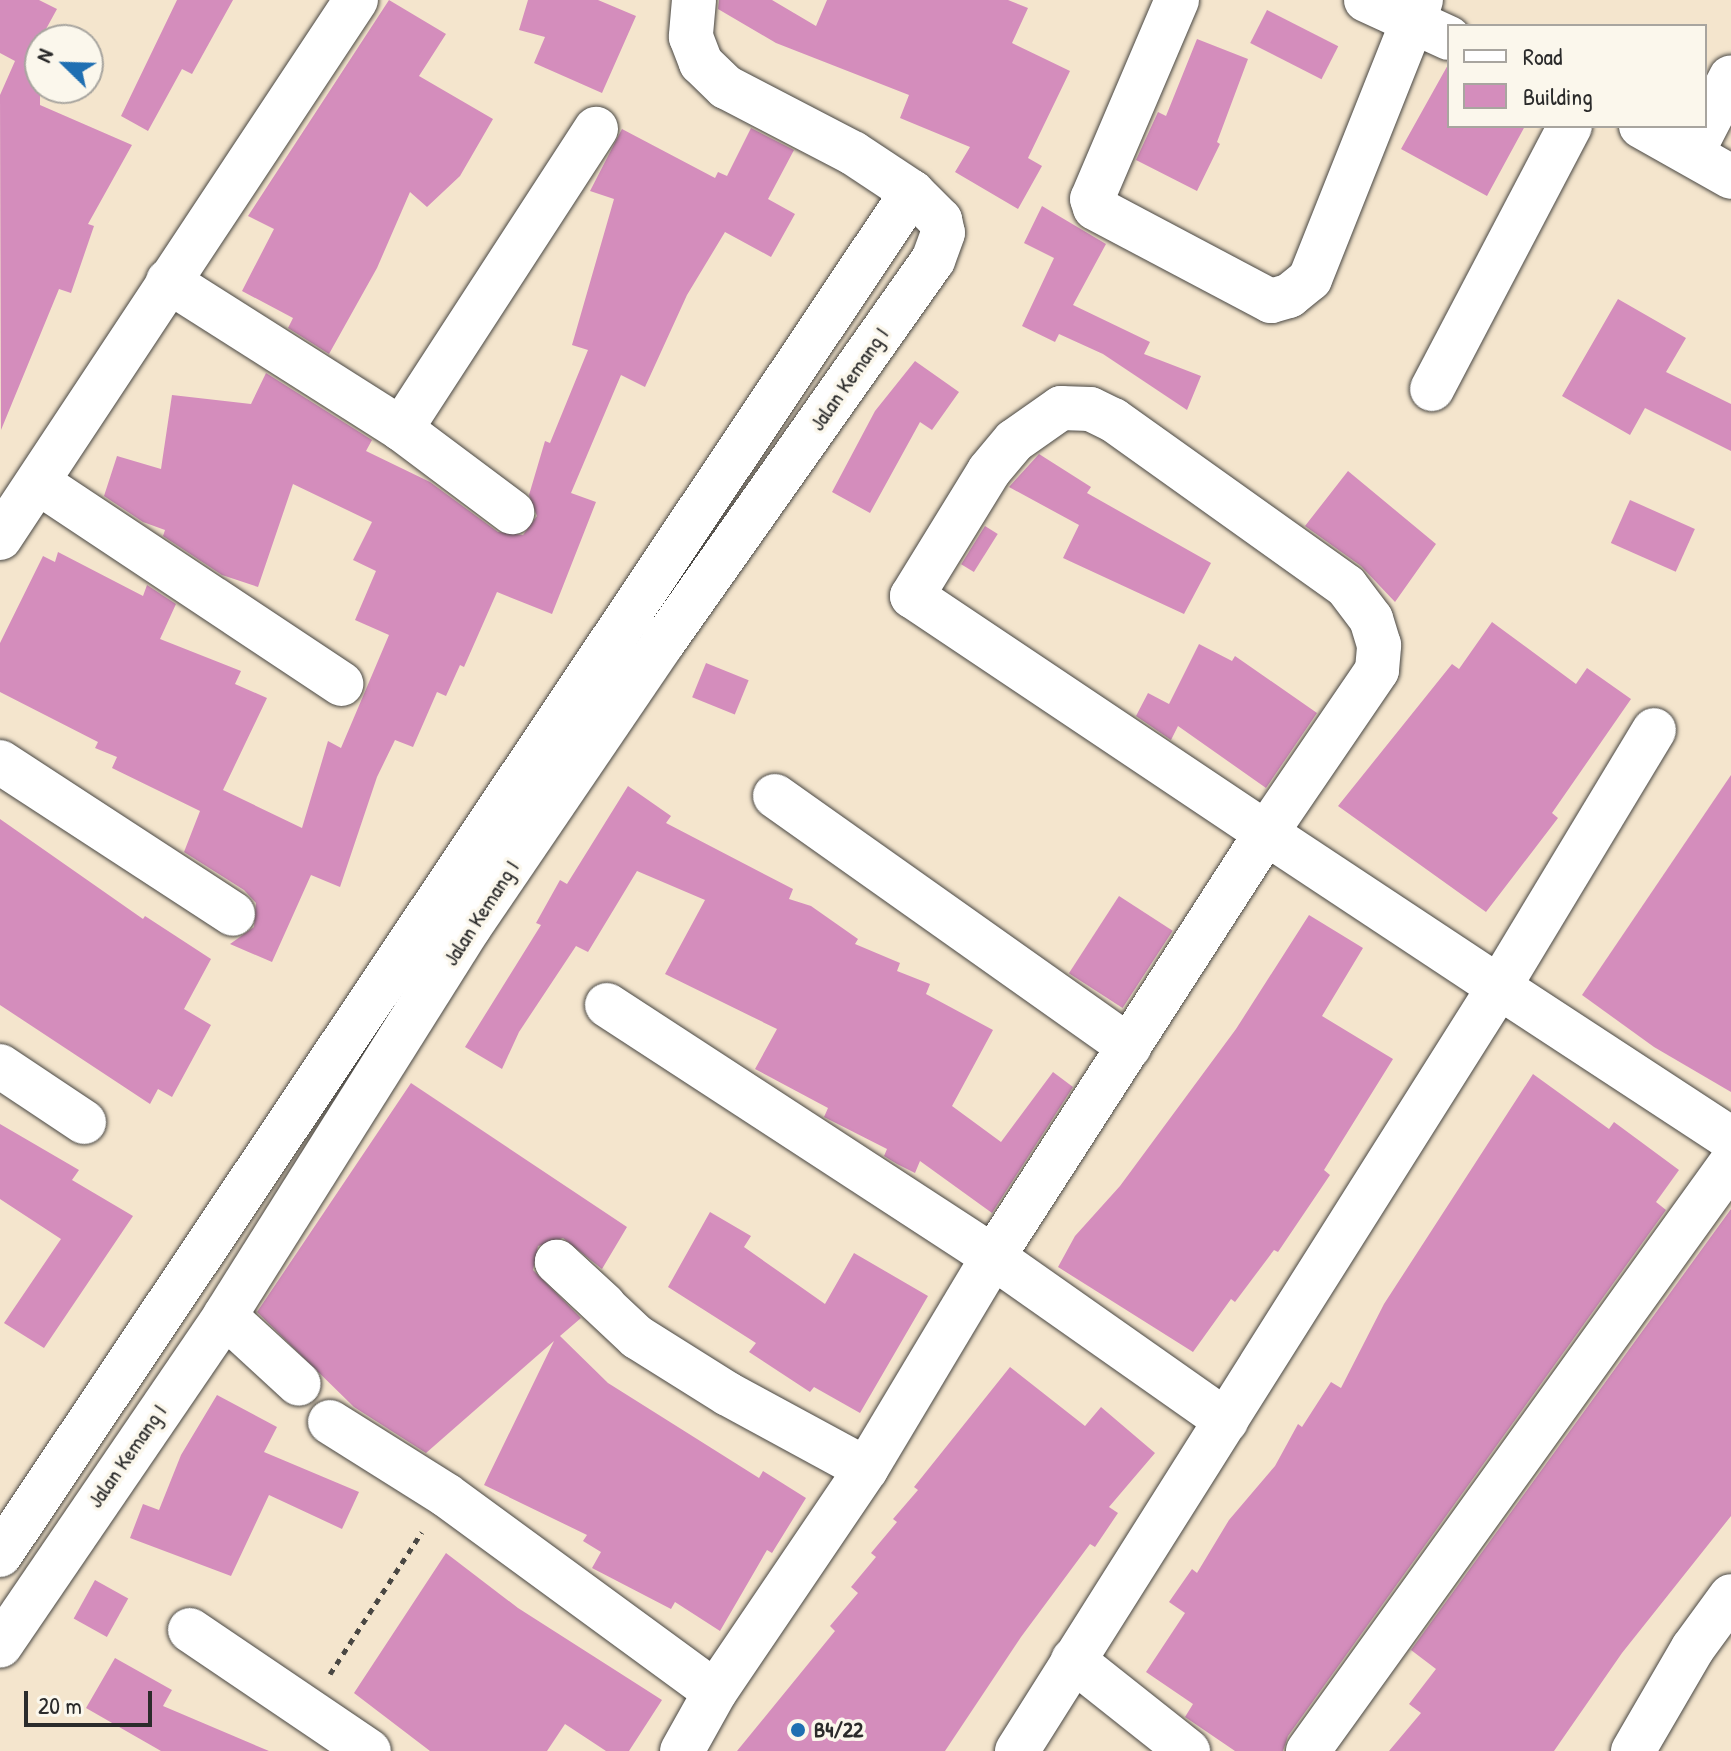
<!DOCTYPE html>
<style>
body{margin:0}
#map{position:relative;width:1731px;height:1751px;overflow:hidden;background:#f4e5cd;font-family:"Patrick Hand",sans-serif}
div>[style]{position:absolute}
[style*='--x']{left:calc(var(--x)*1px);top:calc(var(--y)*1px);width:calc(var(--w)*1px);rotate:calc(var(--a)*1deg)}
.building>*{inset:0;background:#d48dbc;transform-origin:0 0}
.path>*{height:5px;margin-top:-2.5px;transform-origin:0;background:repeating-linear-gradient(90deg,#494743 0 6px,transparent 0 12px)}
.roads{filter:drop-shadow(0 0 2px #494743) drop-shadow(0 0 2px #494743)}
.street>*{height:44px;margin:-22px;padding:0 22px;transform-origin:22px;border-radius:22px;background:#fff}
.secondary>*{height:44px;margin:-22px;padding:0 22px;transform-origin:22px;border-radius:22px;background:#fff}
.dots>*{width:22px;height:22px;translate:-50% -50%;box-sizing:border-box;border:4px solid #fbf7ec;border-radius:50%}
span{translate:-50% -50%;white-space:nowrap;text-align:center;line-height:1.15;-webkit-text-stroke:7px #fbf7ec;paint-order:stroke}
.street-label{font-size:22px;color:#2b2b2b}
.poi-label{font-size:22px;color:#2b2b2b;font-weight:700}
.left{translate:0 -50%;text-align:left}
.legend{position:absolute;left:1447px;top:24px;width:260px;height:104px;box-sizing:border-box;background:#fbf7ec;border:2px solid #a8a59f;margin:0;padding:10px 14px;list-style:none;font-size:24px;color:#2b2b2b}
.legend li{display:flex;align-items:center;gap:16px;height:40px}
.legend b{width:40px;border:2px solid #a8a59f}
.north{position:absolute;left:24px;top:24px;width:80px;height:80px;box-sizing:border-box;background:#fbf7ec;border:2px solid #a8a59f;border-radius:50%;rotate:293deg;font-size:22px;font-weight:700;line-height:32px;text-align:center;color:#2b2b2b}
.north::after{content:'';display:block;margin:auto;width:28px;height:36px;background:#1f6fb2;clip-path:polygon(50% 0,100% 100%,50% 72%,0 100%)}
.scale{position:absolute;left:24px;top:1691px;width:128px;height:36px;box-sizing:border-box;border:4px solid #2b2b2b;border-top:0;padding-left:10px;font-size:24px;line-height:28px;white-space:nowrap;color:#2b2b2b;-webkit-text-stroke:6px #fbf7ec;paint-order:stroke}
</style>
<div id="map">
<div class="building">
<i style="clip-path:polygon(0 0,39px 0,57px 9px,40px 40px,40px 105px,132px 145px,88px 224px,94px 226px,71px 293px,59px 289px,1px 430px,0 95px,15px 61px,0 53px)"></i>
<i style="clip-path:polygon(177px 0,233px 0,192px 74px,182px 69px,148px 131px,121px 116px)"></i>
<i style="clip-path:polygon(389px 0,446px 34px,419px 76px,493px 119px,460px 176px,427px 207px,410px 192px,377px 268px,329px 354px,288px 328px,293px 318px,242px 291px,274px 229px,248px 216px)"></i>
<i style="clip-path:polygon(528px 0,598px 0,636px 16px,602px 93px,534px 63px,545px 37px,519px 30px)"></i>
<i style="clip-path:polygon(719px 0,772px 0,816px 26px,827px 0,1008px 0,1028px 8px,1012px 43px,1070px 71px,1028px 158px,1042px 166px,1018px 209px,955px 172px,970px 147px,900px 118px,909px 95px,776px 43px,718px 9px)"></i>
<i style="left:1267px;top:10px;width:80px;height:37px;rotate:27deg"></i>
<i style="clip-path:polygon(1197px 39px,1248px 59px,1217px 142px,1220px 144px,1197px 191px,1136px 160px,1158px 112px,1166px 116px)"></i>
<i style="clip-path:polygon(1449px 63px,1449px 126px,1525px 126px,1487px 196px,1401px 149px)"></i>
<i style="clip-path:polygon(751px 128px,794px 150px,768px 199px,795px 214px,771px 257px,725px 232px,687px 295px,645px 387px,621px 375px,571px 493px,596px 502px,552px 614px,497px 592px,464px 667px,460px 665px,446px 696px,437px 692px,413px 747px,395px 740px,377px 777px,340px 887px,311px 875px,272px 962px,230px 944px,254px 927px,256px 903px,244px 890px,184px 852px,200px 811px,112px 768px,117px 757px,95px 748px,98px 742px,0 692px,0 643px,43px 556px,55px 562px,58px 552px,143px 596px,147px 585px,176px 604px,160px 639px,241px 671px,235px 684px,267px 698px,223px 790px,302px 828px,328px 741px,341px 748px,389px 635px,355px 620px,376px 571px,353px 560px,372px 522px,293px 484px,258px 587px,222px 575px,163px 536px,165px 530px,143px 522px,104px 496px,117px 456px,161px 469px,172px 395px,251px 404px,266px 373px,372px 440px,366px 451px,430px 482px,498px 532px,523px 535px,537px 516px,529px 495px,545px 441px,550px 443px,588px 350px,572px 345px,614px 199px,590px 191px,622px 129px,715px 178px,718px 172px,727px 176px)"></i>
<i style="clip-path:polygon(1042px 206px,1106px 244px,1073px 305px,1150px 342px,1144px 354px,1201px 376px,1187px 410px,1103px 354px,1059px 334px,1055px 342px,1022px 326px,1054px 258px,1024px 243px)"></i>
<i style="clip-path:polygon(1618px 299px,1686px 338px,1666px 372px,1731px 404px,1731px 451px,1645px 408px,1630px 435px,1562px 396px)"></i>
<i style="clip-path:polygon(915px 361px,959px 392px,932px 430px,920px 422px,870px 513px,832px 492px,875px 411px)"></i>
<i style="clip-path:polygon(1039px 454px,1091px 487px,1087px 493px,1211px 563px,1184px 614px,1063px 558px,1079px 525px,1009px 487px)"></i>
<i style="clip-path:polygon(1348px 471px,1436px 544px,1395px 602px,1361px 566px,1305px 526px)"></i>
<i style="left:1630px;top:500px;width:71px;height:47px;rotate:24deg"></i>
<i style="left:985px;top:526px;width:15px;height:45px;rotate:32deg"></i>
<i style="clip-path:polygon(1492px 622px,1576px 684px,1587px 668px,1631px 699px,1552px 813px,1558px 818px,1486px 912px,1338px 806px,1452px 664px,1459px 669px)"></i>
<i style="clip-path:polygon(1199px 644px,1232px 661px,1235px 656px,1317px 713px,1266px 788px,1178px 726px,1171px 740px,1136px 716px,1148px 693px,1169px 704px)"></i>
<i style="left:706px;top:663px;width:46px;height:37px;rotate:22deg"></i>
<i style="clip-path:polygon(1731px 775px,1731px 1092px,1654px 1047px,1582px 995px)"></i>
<i style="clip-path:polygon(628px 786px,671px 816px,666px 823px,793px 889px,789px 899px,811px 906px,858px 939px,855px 944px,900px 963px,897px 971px,930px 984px,926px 994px,993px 1030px,952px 1106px,1001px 1142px,1053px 1072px,1073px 1087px,992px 1213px,920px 1161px,915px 1173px,897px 1164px,884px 1156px,887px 1149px,824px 1117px,828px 1108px,755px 1069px,777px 1029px,665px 974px,705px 900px,637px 871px,588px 952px,576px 946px,519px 1032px,502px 1069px,465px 1047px,541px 925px,536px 923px,560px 880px,567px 884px)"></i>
<i style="clip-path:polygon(0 819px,143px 919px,145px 916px,211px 959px,184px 1009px,211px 1025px,172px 1097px,158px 1089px,150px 1104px,0 1005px)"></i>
<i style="left:1119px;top:896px;width:64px;height:92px;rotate:33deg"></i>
<i style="clip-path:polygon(1309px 915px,1363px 948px,1322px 1016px,1393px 1059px,1324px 1170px,1330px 1175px,1278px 1252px,1274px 1250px,1235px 1302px,1231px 1299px,1193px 1352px,1058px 1267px,1075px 1236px,1120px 1186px,1236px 1029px)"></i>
<i style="clip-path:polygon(1533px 1074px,1609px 1129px,1614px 1122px,1679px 1170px,1656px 1202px,1666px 1210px,1288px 1736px,1283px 1751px,1235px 1751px,1185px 1717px,1193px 1704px,1146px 1672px,1185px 1613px,1169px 1602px,1192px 1569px,1197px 1573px,1229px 1520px,1275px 1466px,1298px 1424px,1302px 1427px,1331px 1382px,1341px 1388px,1384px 1304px)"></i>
<i style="clip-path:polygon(411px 1083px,627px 1227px,602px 1269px,563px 1238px,538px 1246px,533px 1270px,581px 1318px,560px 1336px,608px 1383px,759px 1478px,763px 1471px,806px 1498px,772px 1553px,767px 1550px,720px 1631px,675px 1602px,671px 1609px,592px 1568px,601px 1552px,583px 1541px,587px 1535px,484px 1485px,554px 1341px,426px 1453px,354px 1407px,257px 1312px)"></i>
<i style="clip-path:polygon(0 1124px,79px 1170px,72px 1180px,133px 1216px,44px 1348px,4px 1323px,61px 1239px,0 1199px)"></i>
<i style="clip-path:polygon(1731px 1209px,1731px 1516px,1622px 1653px,1554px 1751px,1389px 1751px,1421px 1713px,1409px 1704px,1436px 1669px,1411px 1650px)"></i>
<i style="clip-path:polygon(710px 1212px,751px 1236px,744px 1247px,825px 1304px,854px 1253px,928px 1296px,860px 1413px,814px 1387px,810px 1392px,749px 1352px,756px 1343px,668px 1287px)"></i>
<i style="clip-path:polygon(1010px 1367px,1085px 1426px,1101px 1407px,1155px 1453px,1109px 1507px,1118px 1513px,1095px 1547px,1090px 1544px,1021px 1637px,945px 1751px,737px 1751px,835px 1631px,830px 1626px,858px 1593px,851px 1587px,876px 1557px,871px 1553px,897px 1522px,893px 1519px,918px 1490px,914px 1487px)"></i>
<i style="clip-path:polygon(217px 1395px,277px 1427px,264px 1452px,359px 1492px,342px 1529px,269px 1495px,231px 1576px,130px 1538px,143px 1504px,159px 1510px,181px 1455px)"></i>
<i style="clip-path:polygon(446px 1553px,518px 1608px,662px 1700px,629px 1751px,606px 1751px,565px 1724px,547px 1751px,430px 1751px,354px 1693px)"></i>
<i style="left:95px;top:1580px;width:38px;height:44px;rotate:29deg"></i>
<i style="clip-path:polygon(115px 1658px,172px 1690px,163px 1706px,269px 1751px,161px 1751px,86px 1708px)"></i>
</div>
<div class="path">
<i style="--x:330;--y:1674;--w:169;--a:-57.1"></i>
</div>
<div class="roads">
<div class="street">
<i style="--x:694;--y:0;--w:37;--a:95"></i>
<i style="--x:691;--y:37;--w:28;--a:69"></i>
<i style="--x:701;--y:63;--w:35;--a:44"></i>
<i style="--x:726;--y:87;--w:143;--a:27.5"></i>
<i style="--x:853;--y:153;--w:71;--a:33.5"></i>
<i style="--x:1177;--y:0;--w:216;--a:113.1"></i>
<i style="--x:1092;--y:199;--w:9;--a:72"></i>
<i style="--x:1095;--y:208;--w:199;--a:27.9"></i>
<i style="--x:1271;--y:301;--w:19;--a:-16"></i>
<i style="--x:1289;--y:296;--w:27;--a:-39"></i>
<i style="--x:1310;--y:279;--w:300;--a:-68.3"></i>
<i style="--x:1366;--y:0;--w:91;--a:24.6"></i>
<i style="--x:1641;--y:126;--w:103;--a:29.5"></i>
<i style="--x:1692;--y:153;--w:85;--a:-62.8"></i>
<i style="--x:168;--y:281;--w:276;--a:32.4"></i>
<i style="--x:401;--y:429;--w:139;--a:36.8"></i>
<i style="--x:1432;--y:389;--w:297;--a:-62.3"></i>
<i style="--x:401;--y:429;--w:358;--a:-57"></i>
<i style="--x:39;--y:483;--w:363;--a:33.6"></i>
<i style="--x:0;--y:538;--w:645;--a:-56.51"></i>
<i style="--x:0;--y:762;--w:278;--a:33.1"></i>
<i style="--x:775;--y:796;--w:434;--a:35.3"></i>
<i style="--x:607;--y:1005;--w:461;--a:33.1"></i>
<i style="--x:993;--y:1257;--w:285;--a:35.1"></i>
<i style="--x:0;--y:1066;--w:101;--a:33.7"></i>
<i style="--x:604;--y:1305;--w:64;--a:-137.5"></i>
<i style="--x:557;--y:1262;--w:110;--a:43.2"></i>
<i style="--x:637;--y:1337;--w:107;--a:32.1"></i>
<i style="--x:728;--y:1394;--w:157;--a:28.5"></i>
<i style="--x:225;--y:1316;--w:100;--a:42.6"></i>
<i style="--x:330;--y:1422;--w:137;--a:32.2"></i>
<i style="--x:446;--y:1495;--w:333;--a:36.2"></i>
<i style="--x:190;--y:1630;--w:216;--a:34.1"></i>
<i style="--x:1073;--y:1660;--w:147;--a:38.4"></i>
<i style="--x:682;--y:1751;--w:68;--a:-60.8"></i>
<i style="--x:715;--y:1692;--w:269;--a:-55.9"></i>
<i style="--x:866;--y:1469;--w:247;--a:-59.1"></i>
<i style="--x:993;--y:1257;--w:504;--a:-57.22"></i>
<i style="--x:1266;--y:833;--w:197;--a:-55.7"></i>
<i style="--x:1377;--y:670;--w:25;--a:-85"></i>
<i style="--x:1379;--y:645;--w:27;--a:-107"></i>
<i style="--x:1371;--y:619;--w:41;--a:-127.1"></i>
<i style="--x:1346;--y:586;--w:286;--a:-144.5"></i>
<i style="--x:1113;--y:420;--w:25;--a:-154"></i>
<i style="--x:1090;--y:409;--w:29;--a:-178"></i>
<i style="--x:1061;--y:408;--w:57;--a:144.9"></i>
<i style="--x:1014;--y:441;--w:39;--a:130"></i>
<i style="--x:989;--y:471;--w:147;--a:121.6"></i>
<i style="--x:912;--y:596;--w:426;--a:33.8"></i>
<i style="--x:1266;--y:833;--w:279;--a:33.5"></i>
<i style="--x:1499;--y:987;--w:277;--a:33.2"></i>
<i style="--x:1017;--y:1751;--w:903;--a:-57.75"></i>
<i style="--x:1499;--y:987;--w:300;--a:-58.9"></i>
<i style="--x:1308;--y:1751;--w:724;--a:-54.27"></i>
<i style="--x:1633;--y:1751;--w:119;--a:-59.8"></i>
<i style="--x:1693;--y:1648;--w:64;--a:-53.8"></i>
</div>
<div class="secondary">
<i style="--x:0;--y:1555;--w:1640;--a:-56.21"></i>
<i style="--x:912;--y:192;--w:40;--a:45"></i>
<i style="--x:940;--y:220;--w:13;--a:77"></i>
<i style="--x:943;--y:233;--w:29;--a:110"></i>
<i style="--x:933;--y:260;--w:470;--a:125.2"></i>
<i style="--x:662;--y:644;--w:343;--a:124.2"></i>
<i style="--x:469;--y:928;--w:458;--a:122.2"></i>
<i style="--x:225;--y:1316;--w:399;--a:124.3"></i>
</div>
</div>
<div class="dots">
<i style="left:798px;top:1730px;background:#1f6fb2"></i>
</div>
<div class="street-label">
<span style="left:849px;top:379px;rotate:-55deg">Jalan Kemang I</span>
<span style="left:481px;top:913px;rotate:-57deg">Jalan Kemang I</span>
<span style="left:127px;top:1456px;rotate:-55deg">Jalan Kemang I</span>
</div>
<div class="poi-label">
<span class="left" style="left:814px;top:1730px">B4/22</span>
</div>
<ul class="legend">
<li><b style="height:10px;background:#fff"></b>Road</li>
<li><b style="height:22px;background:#d48dbc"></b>Building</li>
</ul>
<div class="north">N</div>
<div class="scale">20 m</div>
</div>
